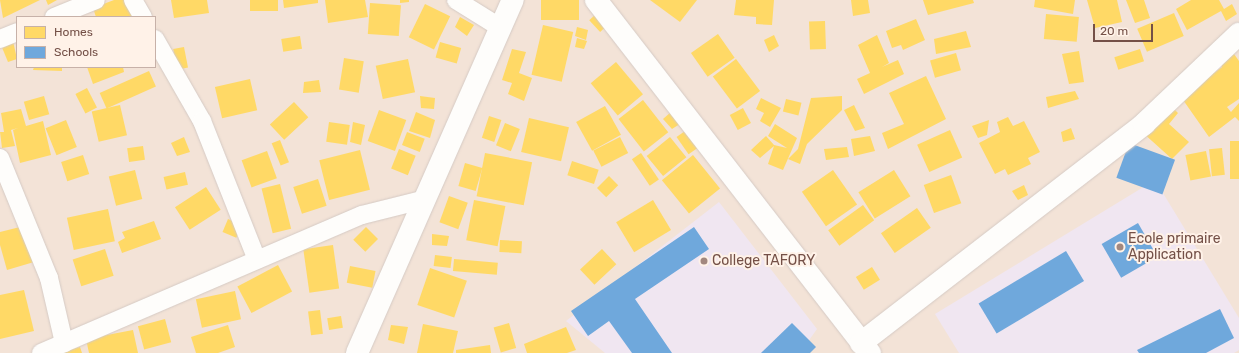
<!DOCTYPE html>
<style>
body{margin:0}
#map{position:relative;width:1239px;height:353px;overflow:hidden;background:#f7efe7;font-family:Rubik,sans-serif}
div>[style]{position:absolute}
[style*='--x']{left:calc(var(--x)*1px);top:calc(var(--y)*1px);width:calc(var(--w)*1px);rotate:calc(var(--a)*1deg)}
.residential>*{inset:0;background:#f3e3d7}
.education>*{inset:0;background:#f0e6f1}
.homes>*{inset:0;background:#ffd966;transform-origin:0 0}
.schools>*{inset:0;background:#6fa8dc;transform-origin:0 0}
.roads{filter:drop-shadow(0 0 1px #d5cac4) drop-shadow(0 0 1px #d5cac4)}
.street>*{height:18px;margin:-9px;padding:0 9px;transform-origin:9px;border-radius:9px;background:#fefdfb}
.secondary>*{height:22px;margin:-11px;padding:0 11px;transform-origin:11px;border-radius:11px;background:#fefdfb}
.dots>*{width:11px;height:11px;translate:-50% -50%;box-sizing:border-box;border:2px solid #fff2e8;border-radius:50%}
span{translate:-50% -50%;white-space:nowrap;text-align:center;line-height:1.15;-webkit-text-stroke:4px #fff2e8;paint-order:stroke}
.poi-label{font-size:14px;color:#745047}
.left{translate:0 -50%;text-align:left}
.legend{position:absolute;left:16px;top:16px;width:140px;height:52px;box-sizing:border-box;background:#fff2e8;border:1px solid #c7b1a8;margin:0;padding:5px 7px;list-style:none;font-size:12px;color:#745047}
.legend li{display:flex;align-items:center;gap:8px;height:20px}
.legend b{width:20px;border:1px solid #c7b1a8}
.scale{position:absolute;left:1093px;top:24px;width:60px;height:18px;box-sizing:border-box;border:2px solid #745047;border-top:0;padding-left:5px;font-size:12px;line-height:14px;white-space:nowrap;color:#745047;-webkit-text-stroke:3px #fff2e8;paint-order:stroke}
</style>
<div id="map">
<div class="residential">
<i style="clip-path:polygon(evenodd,0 0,1239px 0,1239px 353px,0 353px,0 0,17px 17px,155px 17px,155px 67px,17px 67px,17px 17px)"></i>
</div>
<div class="education">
<i style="clip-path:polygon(1155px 180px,1239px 318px,1239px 350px,1234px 353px,959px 353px,935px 314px)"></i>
<i style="clip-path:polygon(719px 202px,817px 329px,800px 353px,605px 353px,566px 321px)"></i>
</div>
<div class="homes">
<i style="clip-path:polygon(0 0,40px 0,3px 18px)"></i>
<i style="clip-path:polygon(46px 0,57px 0,48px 5px)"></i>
<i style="clip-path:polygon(114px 0,128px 0,135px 17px,96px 17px,93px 8px)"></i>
<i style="clip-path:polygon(171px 0,207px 0,209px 13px,174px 18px)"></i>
<i style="left:250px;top:0;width:28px;height:11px"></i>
<i style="clip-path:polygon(283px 0,318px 0,318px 3px,284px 8px)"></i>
<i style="clip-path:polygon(325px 0,365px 0,368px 17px,328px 23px)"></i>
<i style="clip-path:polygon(400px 0,409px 0,409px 2px,400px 3px)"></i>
<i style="left:541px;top:0;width:38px;height:20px"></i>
<i style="clip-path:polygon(650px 0,697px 0,680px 22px)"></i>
<i style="clip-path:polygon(736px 0,774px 0,772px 25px,756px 24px,756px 17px,734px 15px)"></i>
<i style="clip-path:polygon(851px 0,868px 0,870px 13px,853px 16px)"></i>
<i style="clip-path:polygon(923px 0,973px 0,974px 3px,928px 15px)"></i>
<i style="clip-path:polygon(1035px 0,1075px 0,1073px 14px,1034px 7px)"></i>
<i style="clip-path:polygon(1087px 0,1117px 0,1122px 22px,1095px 28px)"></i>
<i style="clip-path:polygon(1126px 0,1144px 0,1150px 18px,1135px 23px)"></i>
<i style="clip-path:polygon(1191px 0,1219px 0,1224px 9px,1232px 4px,1237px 14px,1226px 21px,1221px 11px,1187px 30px,1176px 9px)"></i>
<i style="left:370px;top:3px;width:31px;height:31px;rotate:4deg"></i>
<i style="left:425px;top:4px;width:28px;height:37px;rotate:26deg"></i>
<i style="left:598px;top:12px;width:16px;height:12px;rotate:47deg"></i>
<i style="left:1174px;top:13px;width:25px;height:40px;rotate:67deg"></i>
<i style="left:1046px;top:14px;width:33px;height:25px;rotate:5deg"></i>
<i style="clip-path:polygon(460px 17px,474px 25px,467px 36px,455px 27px)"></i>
<i style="clip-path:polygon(916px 19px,925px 40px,903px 50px,901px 45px,892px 48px,886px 31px)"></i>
<i style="left:825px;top:21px;width:28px;height:16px;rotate:88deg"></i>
<i style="left:543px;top:25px;width:31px;height:51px;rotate:13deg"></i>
<i style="clip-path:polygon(577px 27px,588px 30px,586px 40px,575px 36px)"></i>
<i style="clip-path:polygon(966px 31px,971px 47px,936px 54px,934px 39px)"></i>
<i style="left:718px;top:34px;width:29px;height:33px;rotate:55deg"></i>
<i style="clip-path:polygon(774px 35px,779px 46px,769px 52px,764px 40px)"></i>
<i style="clip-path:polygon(877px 35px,889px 63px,882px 67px,898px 60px,904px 74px,864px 94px,857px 79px,870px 73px,858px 45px)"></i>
<i style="left:300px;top:36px;width:13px;height:19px;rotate:81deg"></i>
<i style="clip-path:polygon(577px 38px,587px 41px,584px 49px,575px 47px)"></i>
<i style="clip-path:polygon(13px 41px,17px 59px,8px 62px,1px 45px)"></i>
<i style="left:440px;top:42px;width:22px;height:16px;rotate:16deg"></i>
<i style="left:184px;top:47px;width:21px;height:11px;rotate:79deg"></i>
<i style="clip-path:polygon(512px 49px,526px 52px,519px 73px,532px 78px,524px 101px,508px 94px,512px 83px,502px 80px)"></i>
<i style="left:1140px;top:49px;width:13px;height:27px;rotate:72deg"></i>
<i style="clip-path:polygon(1079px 51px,1084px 82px,1069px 84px,1062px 54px)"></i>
<i style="left:956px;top:53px;width:18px;height:27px;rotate:74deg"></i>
<i style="clip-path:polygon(1234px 54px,1239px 61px,1239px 99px,1227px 107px,1231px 112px,1239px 103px,1239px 121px,1235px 117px,1209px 137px,1181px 97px,1211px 68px,1214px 73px,1222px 67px,1219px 63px)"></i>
<i style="left:344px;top:58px;width:20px;height:32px;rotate:9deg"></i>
<i style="left:408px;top:59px;width:34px;height:33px;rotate:78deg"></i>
<i style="left:736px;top:59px;width:40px;height:29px;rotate:53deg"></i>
<i style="left:616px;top:62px;width:42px;height:33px;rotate:50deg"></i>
<i style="clip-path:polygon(34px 67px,62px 67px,62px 71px,33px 70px)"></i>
<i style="clip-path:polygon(87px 67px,123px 67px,124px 72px,93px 84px)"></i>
<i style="left:149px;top:71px;width:17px;height:54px;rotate:66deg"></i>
<i style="clip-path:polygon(926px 76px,946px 119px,888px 149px,882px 133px,904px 124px,889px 93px)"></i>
<i style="left:250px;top:79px;width:32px;height:36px;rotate:77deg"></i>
<i style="clip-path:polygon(319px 80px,321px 92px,303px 93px,304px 82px)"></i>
<i style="left:87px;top:88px;width:22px;height:13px;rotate:63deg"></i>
<i style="clip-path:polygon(1075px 91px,1079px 99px,1048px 108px,1046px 97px)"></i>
<i style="left:44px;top:96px;width:19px;height:21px;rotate:74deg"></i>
<i style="clip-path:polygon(420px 96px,435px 98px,434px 109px,421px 108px)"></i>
<i style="clip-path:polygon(842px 96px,842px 110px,807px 144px,800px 164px,788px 159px,798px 149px,811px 98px)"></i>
<i style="clip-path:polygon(761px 98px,781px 108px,770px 127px,760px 121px,764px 113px,756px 109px)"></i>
<i style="left:786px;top:99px;width:16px;height:13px;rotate:14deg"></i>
<i style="left:643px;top:100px;width:41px;height:31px;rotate:52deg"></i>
<i style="left:294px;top:102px;width:21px;height:33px;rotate:47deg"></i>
<i style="clip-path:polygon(1169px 104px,1178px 113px,1169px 124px,1189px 142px,1172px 159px,1142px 132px)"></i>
<i style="left:120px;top:105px;width:31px;height:29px;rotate:77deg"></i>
<i style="clip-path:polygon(854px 105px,865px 128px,855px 131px,844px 110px)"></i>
<i style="left:605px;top:106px;width:33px;height:33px;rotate:61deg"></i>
<i style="left:743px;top:108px;width:17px;height:15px;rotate:62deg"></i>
<i style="clip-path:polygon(21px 109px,26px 126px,43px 121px,51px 155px,20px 163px,13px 130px,18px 128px,11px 130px,15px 146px,2px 148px,0 132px,4px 132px,1px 113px)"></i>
<i style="left:379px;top:110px;width:29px;height:33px;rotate:20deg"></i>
<i style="clip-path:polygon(416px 112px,435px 120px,430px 138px,409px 131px)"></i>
<i style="clip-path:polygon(671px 112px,683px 122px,672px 129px,663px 119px)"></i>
<i style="left:489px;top:116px;width:13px;height:23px;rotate:18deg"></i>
<i style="clip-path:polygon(1008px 117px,1013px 126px,1024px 121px,1040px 152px,1028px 158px,1031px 164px,1008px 175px,1005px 169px,995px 174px,979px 143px,1000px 132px,997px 122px)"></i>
<i style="left:529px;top:118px;width:41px;height:35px;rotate:13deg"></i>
<i style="left:66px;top:120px;width:29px;height:22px;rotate:68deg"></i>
<i style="clip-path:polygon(989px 120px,987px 135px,978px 138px,972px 126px)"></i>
<i style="left:329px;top:122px;width:21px;height:20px;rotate:8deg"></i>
<i style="clip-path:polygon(353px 122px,365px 125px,361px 145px,350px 142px)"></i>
<i style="left:505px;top:123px;width:16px;height:24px;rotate:22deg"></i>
<i style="clip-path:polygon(775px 124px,797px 138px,783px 170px,768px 164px,774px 146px,760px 158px,751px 150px,766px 136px,774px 145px,787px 148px,768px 136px)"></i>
<i style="clip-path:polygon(1071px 128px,1075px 139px,1063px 142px,1061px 132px)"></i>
<i style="left:688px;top:129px;width:21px;height:14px;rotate:55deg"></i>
<i style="left:950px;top:130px;width:30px;height:36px;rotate:66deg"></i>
<i style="left:407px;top:132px;width:19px;height:14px;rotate:21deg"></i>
<i style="clip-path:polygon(870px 136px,875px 151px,854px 156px,851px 139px)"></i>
<i style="clip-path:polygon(184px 137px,190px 152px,177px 156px,171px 143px)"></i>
<i style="left:620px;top:137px;width:18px;height:30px;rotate:63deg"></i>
<i style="left:670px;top:137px;width:26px;height:30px;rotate:51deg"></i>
<i style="left:280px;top:140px;width:24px;height:9px;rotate:68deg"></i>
<i style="left:1239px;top:141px;width:38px;height:9px;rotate:90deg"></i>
<i style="left:143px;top:146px;width:14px;height:16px;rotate:82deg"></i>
<i style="clip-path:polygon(847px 147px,849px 157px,826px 160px,824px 149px)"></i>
<i style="left:1222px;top:148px;width:27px;height:13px;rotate:84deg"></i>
<i style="left:399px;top:149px;width:18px;height:21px;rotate:22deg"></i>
<i style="left:360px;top:150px;width:41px;height:42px;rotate:76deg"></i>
<i style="left:267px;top:151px;width:29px;height:27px;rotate:70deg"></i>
<i style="left:1206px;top:151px;width:26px;height:21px;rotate:79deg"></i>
<i style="left:485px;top:153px;width:48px;height:44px;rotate:11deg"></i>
<i style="left:641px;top:153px;width:32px;height:11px;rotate:56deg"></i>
<i style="left:83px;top:155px;width:20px;height:23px;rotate:72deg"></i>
<i style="left:693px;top:155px;width:43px;height:40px;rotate:51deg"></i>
<i style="left:572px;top:161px;width:28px;height:15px;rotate:18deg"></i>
<i style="left:465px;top:163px;width:18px;height:24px;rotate:16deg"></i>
<i style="left:135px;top:170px;width:30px;height:27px;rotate:76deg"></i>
<i style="left:833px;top:170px;width:42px;height:38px;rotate:55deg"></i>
<i style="left:894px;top:170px;width:31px;height:42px;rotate:58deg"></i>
<i style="left:185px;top:172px;width:13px;height:22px;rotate:77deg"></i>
<i style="left:951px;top:175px;width:30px;height:29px;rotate:70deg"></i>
<i style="left:609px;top:176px;width:13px;height:17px;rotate:45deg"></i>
<i style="left:318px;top:179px;width:28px;height:26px;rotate:72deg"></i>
<i style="left:280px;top:184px;width:46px;height:19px;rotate:76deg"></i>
<i style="clip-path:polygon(1024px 185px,1028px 195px,1018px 200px,1012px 191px)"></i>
<i style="left:206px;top:187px;width:27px;height:37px;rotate:57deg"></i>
<i style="left:449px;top:196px;width:20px;height:28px;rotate:20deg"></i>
<i style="left:474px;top:200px;width:32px;height:41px;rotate:11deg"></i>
<i style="left:653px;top:200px;width:35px;height:43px;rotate:59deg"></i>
<i style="left:863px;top:205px;width:19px;height:43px;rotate:54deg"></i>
<i style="left:917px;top:208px;width:24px;height:44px;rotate:55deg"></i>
<i style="left:108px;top:209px;width:33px;height:42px;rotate:78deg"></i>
<i style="left:228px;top:219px;width:15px;height:14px;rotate:23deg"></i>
<i style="clip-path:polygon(154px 221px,161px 239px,122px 253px,118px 242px,125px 238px,122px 232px)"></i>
<i style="clip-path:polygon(24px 226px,34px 262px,7px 270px,0 245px,0 232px)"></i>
<i style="left:366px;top:227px;width:17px;height:18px;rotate:45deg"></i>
<i style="clip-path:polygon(432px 234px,449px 236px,447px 246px,432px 245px)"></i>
<i style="left:500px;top:240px;width:22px;height:12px;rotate:3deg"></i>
<i style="left:333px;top:245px;width:44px;height:30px;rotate:82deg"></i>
<i style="left:105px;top:249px;width:28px;height:34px;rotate:72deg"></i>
<i style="left:602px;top:249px;width:21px;height:30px;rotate:47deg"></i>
<i style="left:435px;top:255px;width:17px;height:11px;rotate:7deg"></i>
<i style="left:454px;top:259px;width:44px;height:12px;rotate:5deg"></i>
<i style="left:278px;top:265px;width:30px;height:46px;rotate:62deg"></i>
<i style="left:350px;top:266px;width:26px;height:17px;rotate:11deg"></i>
<i style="left:872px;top:267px;width:15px;height:19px;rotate:58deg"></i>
<i style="left:430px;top:268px;width:39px;height:39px;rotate:19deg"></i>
<i style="clip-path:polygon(24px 290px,34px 331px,0 339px,0 295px)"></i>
<i style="left:235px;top:291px;width:29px;height:40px;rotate:78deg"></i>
<i style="left:320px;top:310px;width:24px;height:12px;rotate:83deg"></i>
<i style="left:341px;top:316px;width:12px;height:14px;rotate:81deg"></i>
<i style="left:165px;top:319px;width:24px;height:28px;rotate:75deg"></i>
<i style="left:509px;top:323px;width:26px;height:16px;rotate:74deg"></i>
<i style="clip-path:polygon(423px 324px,458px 331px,453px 353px,417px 353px)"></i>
<i style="clip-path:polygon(228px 325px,235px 347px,218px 353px,196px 353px,191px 337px)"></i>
<i style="clip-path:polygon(391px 325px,408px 327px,404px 344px,388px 340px)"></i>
<i style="clip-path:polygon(566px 327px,576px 350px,567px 353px,527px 353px,524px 344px)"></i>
<i style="clip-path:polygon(133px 330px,138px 353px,89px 353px,86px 339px)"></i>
<i style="clip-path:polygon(490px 345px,491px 353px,456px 353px,456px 350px)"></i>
<i style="clip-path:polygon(80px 347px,82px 353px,60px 353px,60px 352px)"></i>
</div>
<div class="schools">
<i style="left:1129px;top:143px;width:49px;height:37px;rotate:20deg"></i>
<i style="left:1138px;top:223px;width:39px;height:42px;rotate:60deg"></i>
<i style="clip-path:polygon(694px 227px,709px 249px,635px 299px,672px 353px,632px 353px,609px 321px,588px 336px,571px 311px)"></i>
<i style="left:1066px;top:251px;width:35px;height:102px;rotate:59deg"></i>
<i style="clip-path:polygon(1220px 309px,1234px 338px,1206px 353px,1139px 353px,1137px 350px)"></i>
<i style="clip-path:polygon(792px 323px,816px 347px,810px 353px,761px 353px)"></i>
</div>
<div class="roads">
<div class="street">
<i style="--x:133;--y:0;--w:20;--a:60"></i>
<i style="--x:456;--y:0;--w:53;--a:31.9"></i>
<i style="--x:54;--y:17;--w:45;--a:-22"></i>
<i style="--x:0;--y:39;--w:18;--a:-22"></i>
<i style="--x:155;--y:39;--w:95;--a:60.2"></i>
<i style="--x:202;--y:121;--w:149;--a:68.4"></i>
<i style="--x:0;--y:158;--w:130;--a:67.8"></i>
<i style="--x:49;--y:278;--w:67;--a:77"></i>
<i style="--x:41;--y:353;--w:349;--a:-23.3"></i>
<i style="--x:362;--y:215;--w:66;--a:-14"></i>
</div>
<div class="secondary">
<i style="--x:596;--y:0;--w:447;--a:52.2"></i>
<i style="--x:861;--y:343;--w:358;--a:-37.7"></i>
<i style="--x:1144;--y:124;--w:131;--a:-43.5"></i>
<i style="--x:357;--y:353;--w:386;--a:-66.2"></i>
</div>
</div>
<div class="dots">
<i style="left:1120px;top:247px;background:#a2887f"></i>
<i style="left:704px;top:261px;background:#a2887f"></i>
</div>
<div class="poi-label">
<span class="left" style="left:1128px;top:247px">Ecole primaire<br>Application</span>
<span class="left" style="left:712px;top:261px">College TAFORY</span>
</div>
<ul class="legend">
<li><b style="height:11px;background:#ffd966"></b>Homes</li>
<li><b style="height:11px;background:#6fa8dc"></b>Schools</li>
</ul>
<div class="scale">20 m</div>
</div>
